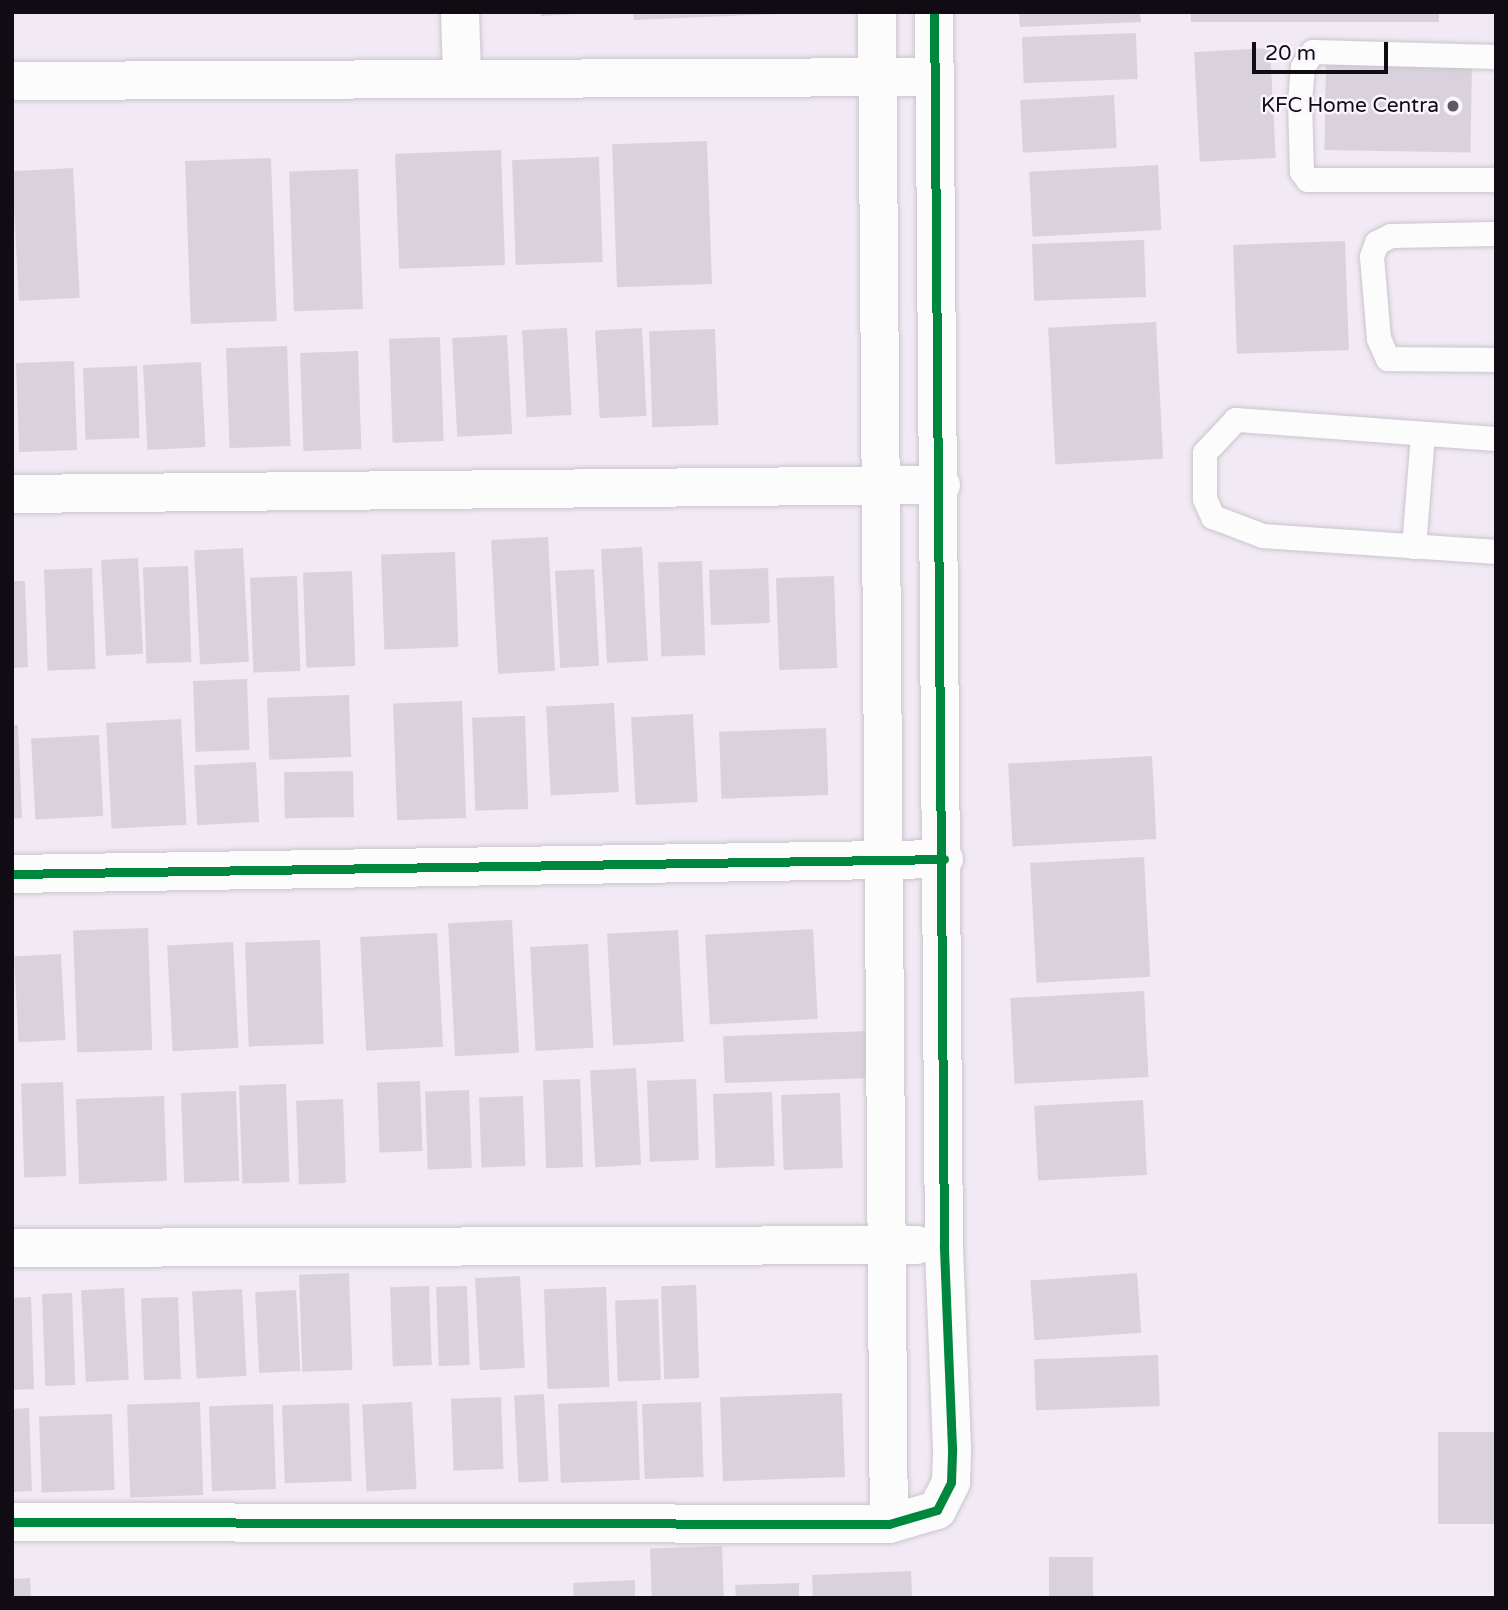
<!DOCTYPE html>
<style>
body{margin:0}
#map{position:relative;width:1508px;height:1610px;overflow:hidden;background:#f1e9f4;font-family:"Varela Round",sans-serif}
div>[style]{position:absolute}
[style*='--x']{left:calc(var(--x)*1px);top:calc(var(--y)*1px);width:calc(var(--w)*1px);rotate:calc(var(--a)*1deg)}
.building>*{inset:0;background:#d9d2dc;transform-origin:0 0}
.roads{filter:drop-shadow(0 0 2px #cbc4cd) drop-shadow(0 0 2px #cbc4cd)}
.service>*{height:24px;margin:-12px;padding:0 12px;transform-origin:12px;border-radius:12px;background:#fdfcfd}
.minor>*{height:38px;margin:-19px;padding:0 19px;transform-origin:19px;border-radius:19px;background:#fdfcfd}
.cycleway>*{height:9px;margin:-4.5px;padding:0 4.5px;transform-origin:4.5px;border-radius:4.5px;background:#00873e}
.dots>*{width:19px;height:19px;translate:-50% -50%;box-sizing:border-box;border:4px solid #fbf5fd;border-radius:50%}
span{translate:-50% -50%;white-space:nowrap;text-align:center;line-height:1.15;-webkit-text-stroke:5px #fbf5fd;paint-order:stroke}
.poi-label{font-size:21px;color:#110c13}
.right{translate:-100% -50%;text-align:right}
.frame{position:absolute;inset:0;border:14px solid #110c13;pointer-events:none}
.scale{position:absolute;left:1252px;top:42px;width:136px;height:32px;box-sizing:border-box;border:4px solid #110c13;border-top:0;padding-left:9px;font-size:21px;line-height:24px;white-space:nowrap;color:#110c13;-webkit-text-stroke:5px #fbf5fd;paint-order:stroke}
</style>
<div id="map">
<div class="building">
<i style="clip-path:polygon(540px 12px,577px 12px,577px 14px,541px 16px)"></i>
<i style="clip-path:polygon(633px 12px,779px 12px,779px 14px,634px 20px)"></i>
<i style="clip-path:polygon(1019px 12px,1140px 12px,1141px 22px,1020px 27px)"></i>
<i style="left:1191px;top:12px;width:248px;height:10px"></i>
<i style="left:1136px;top:33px;width:46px;height:114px;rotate:88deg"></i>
<i style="left:1270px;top:48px;width:110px;height:76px;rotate:87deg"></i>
<i style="left:1326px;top:61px;width:146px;height:89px;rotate:1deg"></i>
<i style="left:1114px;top:95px;width:53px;height:94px;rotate:87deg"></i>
<i style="left:707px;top:141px;width:143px;height:95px;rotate:88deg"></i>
<i style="left:501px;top:150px;width:115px;height:106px;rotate:88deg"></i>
<i style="left:599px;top:157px;width:105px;height:87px;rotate:88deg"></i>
<i style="left:271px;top:158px;width:163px;height:86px;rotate:88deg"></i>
<i style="left:1158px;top:165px;width:65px;height:129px;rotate:87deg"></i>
<i style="left:73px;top:168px;width:130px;height:61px;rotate:87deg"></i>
<i style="left:358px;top:169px;width:140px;height:69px;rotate:88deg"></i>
<i style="left:1144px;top:240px;width:57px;height:112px;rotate:88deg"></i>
<i style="left:1345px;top:241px;width:109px;height:112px;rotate:88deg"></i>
<i style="left:1156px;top:322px;width:137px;height:108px;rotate:87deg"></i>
<i style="left:567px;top:328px;width:87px;height:45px;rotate:87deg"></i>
<i style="left:642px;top:328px;width:88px;height:47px;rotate:87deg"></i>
<i style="left:715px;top:329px;width:96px;height:66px;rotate:88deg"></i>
<i style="left:507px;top:335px;width:99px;height:55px;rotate:87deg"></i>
<i style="left:440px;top:337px;width:104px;height:51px;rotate:88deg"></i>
<i style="left:287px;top:346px;width:100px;height:61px;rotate:88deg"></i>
<i style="left:358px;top:351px;width:98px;height:58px;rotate:88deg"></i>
<i style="left:74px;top:361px;width:89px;height:58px;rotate:88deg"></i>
<i style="left:201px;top:362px;width:85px;height:58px;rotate:87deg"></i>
<i style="left:137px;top:366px;width:72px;height:54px;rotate:88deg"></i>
<i style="left:548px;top:537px;width:134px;height:57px;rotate:87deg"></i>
<i style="left:642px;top:547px;width:114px;height:41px;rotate:87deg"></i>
<i style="left:243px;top:548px;width:114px;height:49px;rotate:87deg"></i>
<i style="left:455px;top:552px;width:95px;height:74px;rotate:88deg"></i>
<i style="left:138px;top:558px;width:96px;height:37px;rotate:87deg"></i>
<i style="left:702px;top:561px;width:94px;height:44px;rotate:88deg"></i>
<i style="left:188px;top:566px;width:96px;height:45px;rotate:88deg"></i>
<i style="left:92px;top:568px;width:101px;height:48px;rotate:88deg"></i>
<i style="left:768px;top:568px;width:55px;height:59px;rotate:88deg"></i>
<i style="left:594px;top:569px;width:97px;height:39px;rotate:87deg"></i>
<i style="left:352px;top:571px;width:95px;height:49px;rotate:88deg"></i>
<i style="left:297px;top:576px;width:95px;height:47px;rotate:88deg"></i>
<i style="left:834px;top:576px;width:92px;height:58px;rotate:88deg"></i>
<i style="clip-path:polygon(12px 581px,25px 581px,28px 667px,12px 668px)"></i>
<i style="left:247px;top:679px;width:71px;height:54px;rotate:88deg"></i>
<i style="left:349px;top:695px;width:62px;height:82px;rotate:88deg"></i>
<i style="left:462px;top:701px;width:117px;height:69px;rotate:88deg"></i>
<i style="left:614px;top:703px;width:89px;height:68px;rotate:87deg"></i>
<i style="left:693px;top:714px;width:88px;height:62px;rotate:87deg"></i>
<i style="left:525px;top:716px;width:93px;height:53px;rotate:88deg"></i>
<i style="left:181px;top:719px;width:106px;height:75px;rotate:87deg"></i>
<i style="clip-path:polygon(12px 725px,18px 725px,22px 818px,12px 819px)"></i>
<i style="left:826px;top:728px;width:67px;height:107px;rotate:88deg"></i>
<i style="left:99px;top:735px;width:81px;height:68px;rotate:87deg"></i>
<i style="left:1152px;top:756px;width:83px;height:144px;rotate:87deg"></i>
<i style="left:256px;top:762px;width:60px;height:62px;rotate:87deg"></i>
<i style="left:353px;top:771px;width:46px;height:69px;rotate:89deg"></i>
<i style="left:1144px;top:857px;width:120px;height:114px;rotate:87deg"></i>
<i style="left:512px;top:920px;width:133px;height:64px;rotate:87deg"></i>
<i style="left:148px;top:928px;width:122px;height:75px;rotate:88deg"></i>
<i style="left:813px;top:929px;width:90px;height:108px;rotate:87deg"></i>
<i style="left:678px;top:930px;width:112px;height:71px;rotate:87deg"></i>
<i style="left:437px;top:933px;width:114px;height:77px;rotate:87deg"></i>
<i style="left:320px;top:940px;width:104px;height:75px;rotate:88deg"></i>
<i style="left:233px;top:942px;width:106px;height:66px;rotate:87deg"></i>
<i style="left:588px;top:944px;width:104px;height:58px;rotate:87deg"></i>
<i style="left:61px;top:954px;width:86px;height:47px;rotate:87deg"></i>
<i style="left:1144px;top:991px;width:86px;height:134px;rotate:87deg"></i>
<i style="left:870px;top:1031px;width:47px;height:147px;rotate:88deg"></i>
<i style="left:636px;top:1068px;width:97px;height:46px;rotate:87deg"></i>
<i style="left:580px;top:1079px;width:88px;height:37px;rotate:88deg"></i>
<i style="left:696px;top:1079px;width:81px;height:49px;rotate:88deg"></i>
<i style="left:420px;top:1081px;width:70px;height:43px;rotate:88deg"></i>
<i style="left:63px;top:1082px;width:94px;height:42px;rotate:88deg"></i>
<i style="left:286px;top:1084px;width:98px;height:47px;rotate:88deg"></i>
<i style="left:469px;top:1090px;width:78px;height:44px;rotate:88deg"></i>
<i style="left:236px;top:1091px;width:90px;height:55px;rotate:88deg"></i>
<i style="left:772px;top:1092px;width:74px;height:59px;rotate:88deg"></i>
<i style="left:840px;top:1093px;width:75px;height:59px;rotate:88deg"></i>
<i style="left:164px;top:1096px;width:85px;height:88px;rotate:88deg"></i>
<i style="left:523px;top:1096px;width:70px;height:44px;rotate:88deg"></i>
<i style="left:343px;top:1099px;width:84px;height:47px;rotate:88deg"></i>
<i style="left:1143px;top:1100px;width:75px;height:109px;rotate:87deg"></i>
<i style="left:349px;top:1273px;width:97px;height:50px;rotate:88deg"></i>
<i style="left:1137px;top:1273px;width:60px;height:107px;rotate:86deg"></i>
<i style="left:520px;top:1276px;width:92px;height:45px;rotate:87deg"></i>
<i style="left:696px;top:1285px;width:93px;height:35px;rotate:88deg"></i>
<i style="left:429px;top:1286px;width:79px;height:39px;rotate:88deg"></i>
<i style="left:467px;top:1286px;width:79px;height:31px;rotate:88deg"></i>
<i style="left:606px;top:1287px;width:100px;height:62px;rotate:88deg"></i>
<i style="left:124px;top:1288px;width:92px;height:43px;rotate:87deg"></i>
<i style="left:242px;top:1289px;width:87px;height:50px;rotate:87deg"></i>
<i style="left:296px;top:1290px;width:81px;height:41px;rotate:87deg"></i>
<i style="left:72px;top:1293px;width:92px;height:30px;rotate:88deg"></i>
<i style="clip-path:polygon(31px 1297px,34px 1389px,12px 1390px,12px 1298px)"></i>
<i style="left:178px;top:1297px;width:82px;height:37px;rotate:88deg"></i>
<i style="left:658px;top:1299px;width:81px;height:43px;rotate:88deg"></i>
<i style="left:1158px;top:1355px;width:51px;height:124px;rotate:88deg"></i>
<i style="left:842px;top:1393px;width:84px;height:122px;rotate:88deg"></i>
<i style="left:544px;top:1394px;width:87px;height:30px;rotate:87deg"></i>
<i style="left:501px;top:1397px;width:72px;height:50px;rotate:88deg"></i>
<i style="left:637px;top:1401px;width:79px;height:79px;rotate:88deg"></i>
<i style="left:200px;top:1402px;width:93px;height:73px;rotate:88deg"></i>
<i style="left:412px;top:1402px;width:87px;height:50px;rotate:87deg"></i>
<i style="left:701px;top:1402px;width:75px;height:59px;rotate:88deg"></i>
<i style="left:349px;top:1403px;width:78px;height:67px;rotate:88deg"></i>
<i style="left:273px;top:1404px;width:85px;height:64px;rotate:88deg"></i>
<i style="clip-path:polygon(29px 1408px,32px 1491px,12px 1492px,12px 1409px)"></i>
<i style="left:112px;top:1414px;width:76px;height:73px;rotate:88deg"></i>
<i style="left:1496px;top:1432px;width:92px;height:58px;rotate:90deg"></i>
<i style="left:722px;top:1546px;width:52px;height:72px;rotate:88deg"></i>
<i style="left:1049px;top:1557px;width:44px;height:40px"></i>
<i style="clip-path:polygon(911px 1571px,912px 1598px,813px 1598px,812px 1575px)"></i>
<i style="left:30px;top:1578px;width:20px;height:18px;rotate:87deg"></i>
<i style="clip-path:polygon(635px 1580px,635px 1598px,574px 1598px,573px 1583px)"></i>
<i style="clip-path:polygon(799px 1583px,799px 1598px,736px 1598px,735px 1585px)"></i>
</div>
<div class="roads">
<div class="service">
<i style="--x:1496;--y:57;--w:183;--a:-178.4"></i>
<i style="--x:1313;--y:52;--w:18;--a:124"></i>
<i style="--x:1303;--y:67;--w:34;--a:95"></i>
<i style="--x:1300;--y:101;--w:71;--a:88.4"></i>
<i style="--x:1302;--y:172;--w:10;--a:53"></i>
<i style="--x:1308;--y:180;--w:188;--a:0"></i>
<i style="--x:1496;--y:234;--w:105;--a:178.9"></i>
<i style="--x:1391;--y:236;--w:16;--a:153"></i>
<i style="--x:1377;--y:243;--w:15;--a:110"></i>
<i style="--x:1372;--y:257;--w:82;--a:85.1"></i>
<i style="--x:1379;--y:339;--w:22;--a:66"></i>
<i style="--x:1388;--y:359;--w:108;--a:0.5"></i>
<i style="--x:1496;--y:439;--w:261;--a:-175.8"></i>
<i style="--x:1236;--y:420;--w:45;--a:133.2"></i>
<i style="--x:1205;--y:453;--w:46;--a:90"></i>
<i style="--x:1205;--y:499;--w:20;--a:66"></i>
<i style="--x:1213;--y:517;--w:53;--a:20.8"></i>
<i style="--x:1263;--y:536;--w:234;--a:3.9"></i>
<i style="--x:1414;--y:547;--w:113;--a:-85.4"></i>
</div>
<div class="minor">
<i style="--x:460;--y:12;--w:64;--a:88.2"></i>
<i style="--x:877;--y:12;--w:1512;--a:89.55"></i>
<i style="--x:12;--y:81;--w:923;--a:-0.25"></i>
<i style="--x:12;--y:494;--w:929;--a:-0.56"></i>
<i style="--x:12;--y:874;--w:932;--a:-0.92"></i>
<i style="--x:12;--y:1248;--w:905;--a:-0.19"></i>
<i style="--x:12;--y:1522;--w:877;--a:0.13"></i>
<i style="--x:889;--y:1524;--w:50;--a:-16.3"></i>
<i style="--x:937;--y:1510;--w:31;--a:-63"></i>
<i style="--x:951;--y:1482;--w:34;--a:-88"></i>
<i style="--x:952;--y:1448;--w:203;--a:-92.3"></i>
<i style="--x:944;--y:1245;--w:1233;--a:-90.46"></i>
</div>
</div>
<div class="cycleway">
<i style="--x:12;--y:874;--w:932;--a:-0.92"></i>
<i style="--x:12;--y:1522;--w:877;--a:0.13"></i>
<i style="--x:889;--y:1524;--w:50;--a:-16.3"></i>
<i style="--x:937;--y:1510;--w:31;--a:-63"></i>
<i style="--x:951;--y:1482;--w:34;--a:-88"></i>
<i style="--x:952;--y:1448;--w:203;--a:-92.3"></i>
<i style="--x:944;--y:1245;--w:1233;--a:-90.46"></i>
</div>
<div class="dots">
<i style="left:1453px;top:106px;background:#5f5962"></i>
</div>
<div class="poi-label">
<span class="right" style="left:1439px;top:106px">KFC Home Centra</span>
</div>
<div class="frame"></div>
<div class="scale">20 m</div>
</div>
